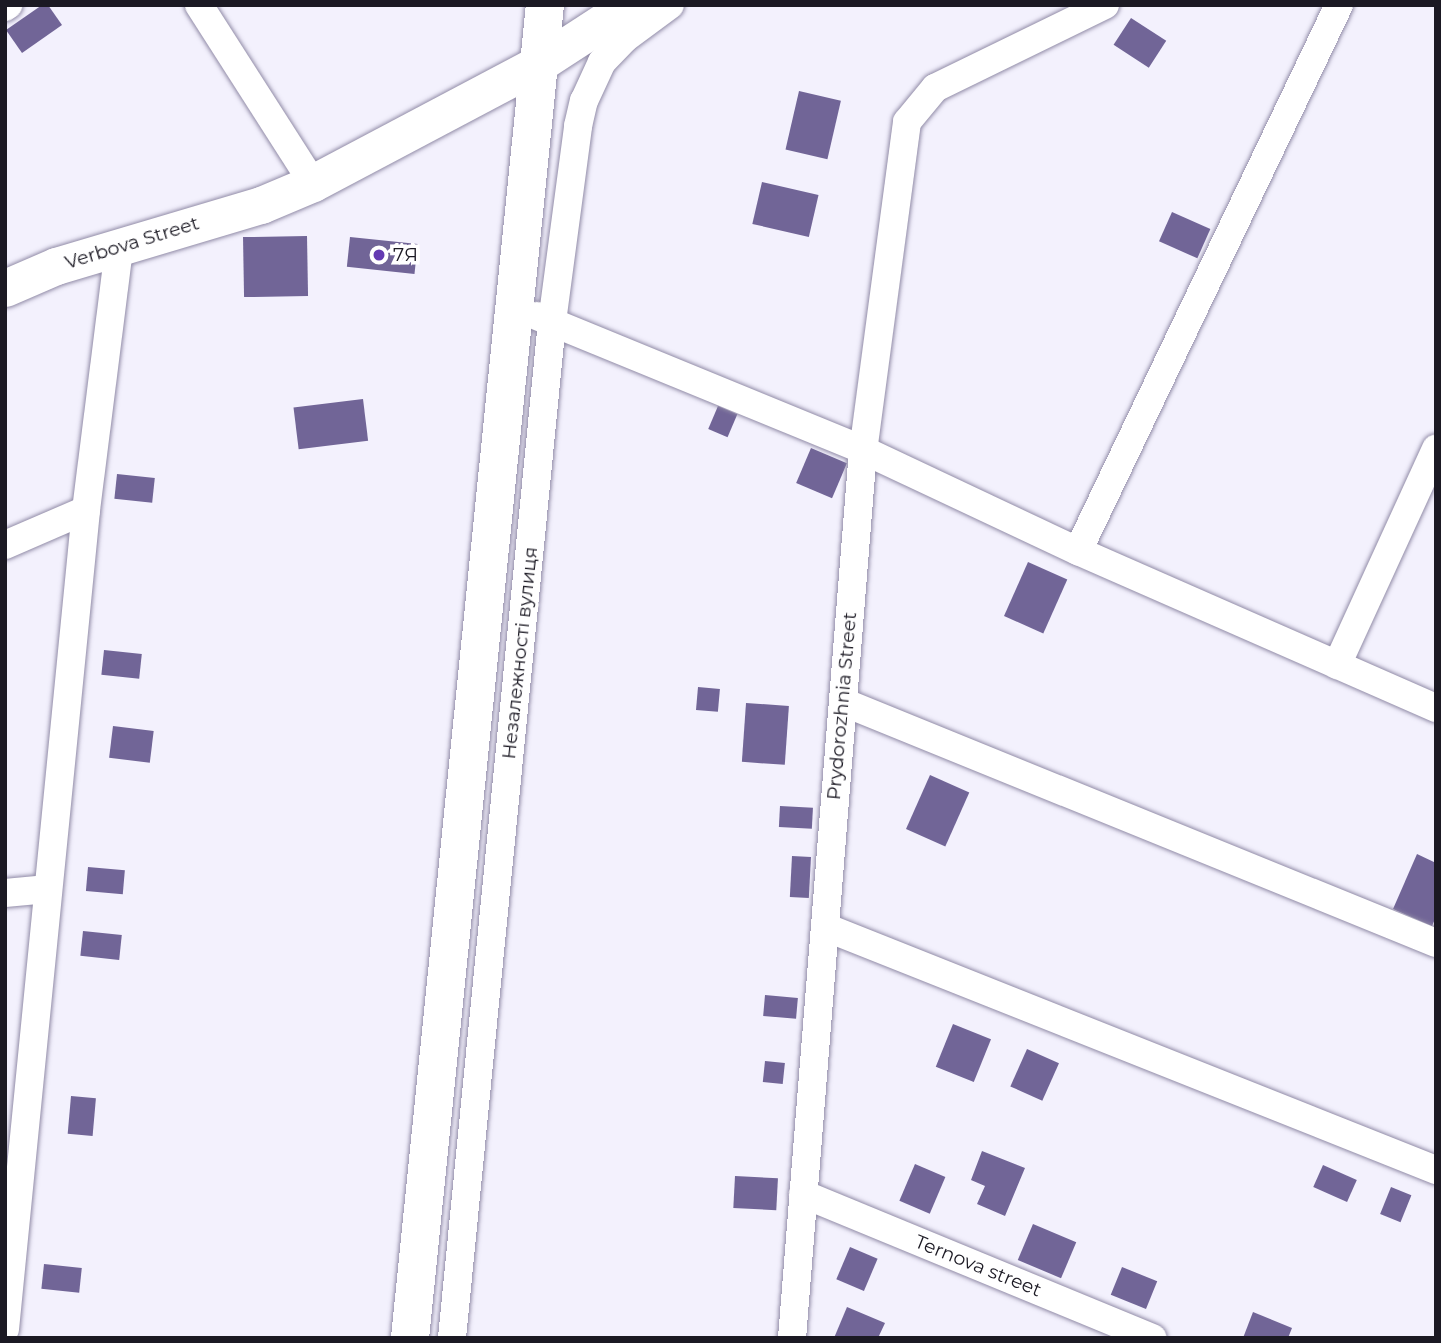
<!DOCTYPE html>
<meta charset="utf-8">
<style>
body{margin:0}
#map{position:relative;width:1441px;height:1343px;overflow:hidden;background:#f3f1fd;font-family:Montserrat,sans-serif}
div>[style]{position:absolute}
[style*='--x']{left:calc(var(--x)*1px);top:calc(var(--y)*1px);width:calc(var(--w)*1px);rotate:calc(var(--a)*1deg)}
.building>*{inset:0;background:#716597;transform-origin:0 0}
.roads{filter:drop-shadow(0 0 2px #918ba7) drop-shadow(0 0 2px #918ba7)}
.minor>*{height:28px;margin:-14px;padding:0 14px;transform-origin:14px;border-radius:14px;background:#fff}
.tertiary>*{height:37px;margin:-18.5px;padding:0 18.5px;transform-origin:18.5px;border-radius:18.5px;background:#fff}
.secondary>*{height:38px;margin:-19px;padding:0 19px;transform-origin:19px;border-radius:19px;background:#fff}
.dots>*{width:19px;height:19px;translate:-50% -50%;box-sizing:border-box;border:4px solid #fff;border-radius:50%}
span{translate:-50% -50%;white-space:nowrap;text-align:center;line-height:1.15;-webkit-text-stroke:7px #fff;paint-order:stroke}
.street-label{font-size:19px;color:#1b1923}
.poi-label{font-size:19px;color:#1b1923}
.left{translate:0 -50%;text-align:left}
.frame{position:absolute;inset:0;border:7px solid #1b1923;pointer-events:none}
</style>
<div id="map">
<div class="building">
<i style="clip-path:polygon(42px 5px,48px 5px,62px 25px,22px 53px,6px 30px)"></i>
<i style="left:1131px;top:18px;width:42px;height:32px;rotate:33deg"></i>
<i style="left:799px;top:91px;width:43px;height:60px;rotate:13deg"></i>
<i style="left:762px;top:182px;width:58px;height:43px;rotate:13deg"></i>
<i style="left:1172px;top:212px;width:42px;height:32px;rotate:24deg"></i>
<i style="left:307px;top:236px;width:60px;height:64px;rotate:89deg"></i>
<i style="left:350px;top:237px;width:68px;height:30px;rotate:6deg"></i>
<i style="left:363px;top:399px;width:42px;height:70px;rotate:83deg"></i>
<i style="left:718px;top:406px;width:21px;height:25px;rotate:23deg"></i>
<i style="left:811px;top:448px;width:39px;height:38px;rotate:23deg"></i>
<i style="left:117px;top:474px;width:38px;height:25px;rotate:6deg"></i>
<i style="left:1028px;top:562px;width:43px;height:59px;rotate:24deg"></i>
<i style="left:104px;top:650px;width:38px;height:25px;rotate:6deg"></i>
<i style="left:698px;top:687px;width:22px;height:23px;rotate:5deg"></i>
<i style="left:746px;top:703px;width:43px;height:59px;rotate:4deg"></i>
<i style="left:113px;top:726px;width:41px;height:32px;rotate:7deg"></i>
<i style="left:930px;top:775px;width:43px;height:59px;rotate:24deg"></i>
<i style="left:780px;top:806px;width:33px;height:21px;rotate:3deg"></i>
<i style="clip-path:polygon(1417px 854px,1436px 863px,1436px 917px,1432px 926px,1393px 909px)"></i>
<i style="left:792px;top:856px;width:19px;height:41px;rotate:3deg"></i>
<i style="left:88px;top:867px;width:37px;height:24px;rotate:5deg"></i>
<i style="left:83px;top:931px;width:39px;height:25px;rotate:6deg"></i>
<i style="left:765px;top:995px;width:33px;height:21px;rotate:5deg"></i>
<i style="left:953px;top:1024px;width:41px;height:46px;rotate:22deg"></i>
<i style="left:1027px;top:1049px;width:35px;height:41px;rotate:24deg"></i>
<i style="left:765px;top:1061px;width:20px;height:21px;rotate:6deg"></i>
<i style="left:71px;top:1096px;width:25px;height:38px;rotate:5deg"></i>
<i style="clip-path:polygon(982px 1151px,1025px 1168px,1005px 1216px,977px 1204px,985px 1186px,971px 1180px)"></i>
<i style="left:915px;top:1164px;width:33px;height:40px;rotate:23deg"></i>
<i style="left:1323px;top:1165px;width:37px;height:24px;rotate:24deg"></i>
<i style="left:735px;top:1176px;width:43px;height:32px;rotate:3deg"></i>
<i style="left:1391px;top:1187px;width:22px;height:29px;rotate:22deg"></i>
<i style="left:1033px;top:1224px;width:47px;height:39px;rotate:23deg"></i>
<i style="left:850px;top:1247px;width:30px;height:35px;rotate:23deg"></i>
<i style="left:44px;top:1264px;width:38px;height:25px;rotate:6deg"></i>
<i style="left:1122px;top:1267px;width:38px;height:30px;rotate:22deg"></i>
<i style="clip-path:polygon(847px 1307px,885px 1323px,878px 1338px,834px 1338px)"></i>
<i style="clip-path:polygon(1253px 1312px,1292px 1328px,1288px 1338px,1243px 1338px)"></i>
</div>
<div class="roads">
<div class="minor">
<i style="--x:199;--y:5;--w:211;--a:57.4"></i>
<i style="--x:1105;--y:5;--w:189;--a:154"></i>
<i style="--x:935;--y:88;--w:44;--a:129.5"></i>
<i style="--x:907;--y:122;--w:331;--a:97.6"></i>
<i style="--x:863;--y:450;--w:238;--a:25.2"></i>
<i style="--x:1078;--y:551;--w:391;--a:23.7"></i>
<i style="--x:5;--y:7;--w:4;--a:-34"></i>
<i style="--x:537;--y:316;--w:352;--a:22.3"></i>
<i style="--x:863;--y:450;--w:891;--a:94.57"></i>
<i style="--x:5;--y:545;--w:88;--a:-23.4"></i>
<i style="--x:1078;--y:551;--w:605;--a:-64.45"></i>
<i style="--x:1337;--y:665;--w:238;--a:-65.4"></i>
<i style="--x:843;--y:702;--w:640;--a:22.12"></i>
<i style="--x:5;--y:893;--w:43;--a:-5.3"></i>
<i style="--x:825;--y:927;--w:658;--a:21.69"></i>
<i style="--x:803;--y:1194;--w:378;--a:22.4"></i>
<i style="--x:5;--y:1329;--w:823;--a:-84.35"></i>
<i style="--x:86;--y:510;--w:264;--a:-82.8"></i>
<i style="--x:452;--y:1338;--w:1021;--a:-84.38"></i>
<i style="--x:552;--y:322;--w:198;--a:-82.4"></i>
<i style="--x:578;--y:126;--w:26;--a:-77"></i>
<i style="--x:584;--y:101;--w:43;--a:-65.2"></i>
<i style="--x:602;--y:62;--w:32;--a:-46"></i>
<i style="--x:624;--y:39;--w:57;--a:-36.5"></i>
</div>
<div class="tertiary">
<i style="--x:5;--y:288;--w:56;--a:-23.3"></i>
<i style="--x:56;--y:266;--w:214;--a:-16.6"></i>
<i style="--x:261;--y:205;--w:56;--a:-22.9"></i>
<i style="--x:313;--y:183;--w:257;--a:-27.9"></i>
<i style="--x:540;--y:63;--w:106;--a:-33.1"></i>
</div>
<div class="secondary">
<i style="--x:410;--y:1338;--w:1340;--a:-84.22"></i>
</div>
</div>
<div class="dots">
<i style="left:379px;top:255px;background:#643ab2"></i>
</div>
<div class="street-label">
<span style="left:132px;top:243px;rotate:-17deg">Verbova Street</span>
<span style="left:520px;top:653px;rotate:-84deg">Незалежності вулиця</span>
<span style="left:842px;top:706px;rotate:-85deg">Prydorozhnia Street</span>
<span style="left:978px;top:1266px;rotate:22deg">Ternova street</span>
</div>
<div class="poi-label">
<span class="left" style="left:393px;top:255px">7Я</span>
</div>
<div class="frame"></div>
</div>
